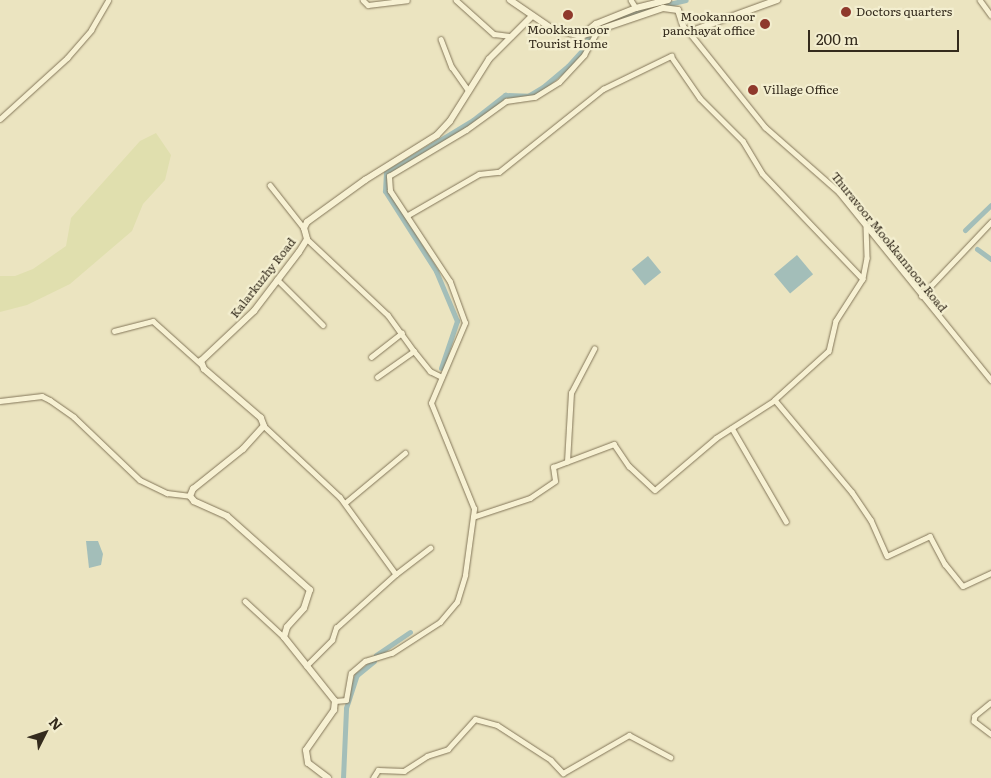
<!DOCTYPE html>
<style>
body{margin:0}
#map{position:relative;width:991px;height:778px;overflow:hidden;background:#ebe4c0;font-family:Literata,serif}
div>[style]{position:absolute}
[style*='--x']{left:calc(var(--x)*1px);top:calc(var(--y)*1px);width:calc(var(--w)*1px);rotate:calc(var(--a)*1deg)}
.farmland>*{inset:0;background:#e0dfae}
.water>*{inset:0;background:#a3beb9;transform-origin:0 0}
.canal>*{height:5px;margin:-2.5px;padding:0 2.5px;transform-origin:2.5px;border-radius:2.5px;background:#a3beb9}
.roads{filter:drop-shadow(0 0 1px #837659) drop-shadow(0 0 1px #837659)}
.street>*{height:4.5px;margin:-2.25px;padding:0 2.25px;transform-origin:2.25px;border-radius:2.25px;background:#f7f1d3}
.secondary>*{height:6px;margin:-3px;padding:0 3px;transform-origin:3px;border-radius:3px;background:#f7f1d3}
.dots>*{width:14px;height:14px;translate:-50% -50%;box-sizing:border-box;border:2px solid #f3eecf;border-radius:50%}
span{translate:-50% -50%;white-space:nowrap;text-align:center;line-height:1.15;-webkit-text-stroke:4.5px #f3eecf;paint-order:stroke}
.poi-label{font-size:12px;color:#342b1d}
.left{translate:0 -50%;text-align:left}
.right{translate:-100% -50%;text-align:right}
.street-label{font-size:12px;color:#342b1d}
.north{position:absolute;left:20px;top:708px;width:50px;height:50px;-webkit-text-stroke:4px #f3eecf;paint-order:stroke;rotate:49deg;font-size:14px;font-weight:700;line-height:20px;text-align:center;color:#342b1d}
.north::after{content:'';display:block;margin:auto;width:18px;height:22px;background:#342b1d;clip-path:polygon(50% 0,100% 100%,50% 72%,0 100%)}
.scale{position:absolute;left:808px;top:30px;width:151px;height:22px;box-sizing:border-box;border:2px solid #342b1d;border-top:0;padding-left:6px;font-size:15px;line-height:18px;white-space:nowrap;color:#342b1d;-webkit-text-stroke:4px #f3eecf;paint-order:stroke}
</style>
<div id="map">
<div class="farmland">
<i style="clip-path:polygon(156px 133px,171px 155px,165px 180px,143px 204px,132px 231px,70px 284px,27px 305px,0 312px,0 276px,15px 276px,33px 269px,66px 246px,71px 218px,140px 141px)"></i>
</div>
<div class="water">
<i style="left:797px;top:255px;width:25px;height:30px;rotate:50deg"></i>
<i style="left:648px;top:256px;width:21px;height:21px;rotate:51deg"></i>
<i style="clip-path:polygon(86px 541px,98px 541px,103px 554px,101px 565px,89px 568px)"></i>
</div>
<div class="canal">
<i style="--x:596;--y:28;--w:41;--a:-22.8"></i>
<i style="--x:634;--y:12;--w:53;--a:-13"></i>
<i style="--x:965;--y:230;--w:36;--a:-44"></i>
<i style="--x:977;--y:249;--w:17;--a:36"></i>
<i style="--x:441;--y:368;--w:50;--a:-71.2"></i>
<i style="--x:457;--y:321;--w:54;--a:-112.8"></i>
<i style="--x:436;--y:271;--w:95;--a:-122.5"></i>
<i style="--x:385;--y:191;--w:18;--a:-87"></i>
<i style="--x:386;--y:173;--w:102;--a:-31.3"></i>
<i style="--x:473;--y:120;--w:41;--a:-38"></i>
<i style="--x:505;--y:95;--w:23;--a:2"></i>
<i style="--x:528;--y:96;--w:17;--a:-31"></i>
<i style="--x:543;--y:87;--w:33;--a:-40"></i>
<i style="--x:568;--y:66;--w:24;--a:-48"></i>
<i style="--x:584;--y:48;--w:14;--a:-69"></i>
<i style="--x:376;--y:655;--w:41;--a:-34.1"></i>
<i style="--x:343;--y:778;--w:70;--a:-87.5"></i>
<i style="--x:346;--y:708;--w:35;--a:-72"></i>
<i style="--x:357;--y:675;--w:22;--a:-39"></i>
</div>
<div class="roads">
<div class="street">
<i style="--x:363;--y:0;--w:7;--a:45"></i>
<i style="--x:368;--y:5;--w:39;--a:-7"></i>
<i style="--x:456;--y:0;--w:51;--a:41.8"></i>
<i style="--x:494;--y:34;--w:17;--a:7"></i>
<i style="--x:631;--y:0;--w:9;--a:58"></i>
<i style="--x:980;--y:0;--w:19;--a:54"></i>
<i style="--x:689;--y:32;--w:122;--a:51.3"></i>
<i style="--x:765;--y:127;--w:98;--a:41.3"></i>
<i style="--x:839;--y:192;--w:242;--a:51"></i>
<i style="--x:441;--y:39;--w:30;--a:69"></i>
<i style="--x:452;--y:67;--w:29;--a:55"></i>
<i style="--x:0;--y:119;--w:91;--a:-42.3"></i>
<i style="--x:67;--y:58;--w:37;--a:-49"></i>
<i style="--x:91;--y:30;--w:34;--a:-60"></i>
<i style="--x:270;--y:185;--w:55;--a:51.7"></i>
<i style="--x:408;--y:215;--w:82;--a:-30"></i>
<i style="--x:479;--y:174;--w:20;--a:-6"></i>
<i style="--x:499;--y:172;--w:133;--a:-38.6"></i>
<i style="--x:603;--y:89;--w:76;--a:-25.9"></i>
<i style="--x:671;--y:56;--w:51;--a:55.4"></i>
<i style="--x:700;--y:98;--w:61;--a:45"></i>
<i style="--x:743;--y:141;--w:37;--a:59"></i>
<i style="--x:762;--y:173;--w:146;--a:46.4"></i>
<i style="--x:866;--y:227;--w:31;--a:88"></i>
<i style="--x:867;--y:258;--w:21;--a:101"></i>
<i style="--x:863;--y:279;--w:50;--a:122.7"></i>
<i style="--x:836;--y:321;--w:31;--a:103"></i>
<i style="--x:829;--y:351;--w:73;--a:137.8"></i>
<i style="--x:775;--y:400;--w:120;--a:50.1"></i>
<i style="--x:852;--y:492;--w:34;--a:56"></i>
<i style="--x:871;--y:520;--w:39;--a:66"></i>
<i style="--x:887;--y:556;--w:47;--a:-24.9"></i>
<i style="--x:930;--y:536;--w:32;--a:62"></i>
<i style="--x:945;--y:564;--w:28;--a:51"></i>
<i style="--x:963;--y:586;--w:31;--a:-25"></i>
<i style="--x:307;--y:239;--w:111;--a:43.2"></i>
<i style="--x:388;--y:315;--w:44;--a:54.2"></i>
<i style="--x:277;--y:279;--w:65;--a:45"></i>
<i style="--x:921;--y:296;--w:102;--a:-46.6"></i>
<i style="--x:114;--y:331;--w:40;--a:-14.4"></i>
<i style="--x:153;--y:321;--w:64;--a:41.9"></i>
<i style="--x:371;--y:357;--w:39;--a:-38"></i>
<i style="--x:377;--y:377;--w:45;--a:-35.1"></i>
<i style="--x:414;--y:351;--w:26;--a:51"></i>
<i style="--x:430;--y:371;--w:13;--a:27"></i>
<i style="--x:0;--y:401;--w:42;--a:-6.8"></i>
<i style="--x:42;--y:396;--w:9;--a:27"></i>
<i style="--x:50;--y:400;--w:29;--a:35"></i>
<i style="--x:74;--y:417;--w:91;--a:43.7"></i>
<i style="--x:140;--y:480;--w:30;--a:26"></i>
<i style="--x:167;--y:493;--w:23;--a:7"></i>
<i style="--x:264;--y:426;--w:104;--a:43.1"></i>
<i style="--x:340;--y:497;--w:95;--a:54"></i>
<i style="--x:732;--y:428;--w:108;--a:59.9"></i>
<i style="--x:567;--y:462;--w:69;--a:-86.7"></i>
<i style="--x:571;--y:393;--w:50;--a:-62.4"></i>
<i style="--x:345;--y:503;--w:78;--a:-39.8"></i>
<i style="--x:473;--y:517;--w:60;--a:-18.4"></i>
<i style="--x:530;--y:498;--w:30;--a:-34"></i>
<i style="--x:555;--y:481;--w:14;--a:-98"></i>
<i style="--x:553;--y:467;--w:65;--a:-20.7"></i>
<i style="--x:614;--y:444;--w:27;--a:56"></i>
<i style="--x:629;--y:466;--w:35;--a:43"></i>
<i style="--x:655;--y:490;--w:80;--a:-40.4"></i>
<i style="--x:716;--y:438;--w:70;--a:-32.8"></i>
<i style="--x:245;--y:601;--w:53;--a:42.7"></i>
<i style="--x:306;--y:666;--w:37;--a:-45"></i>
<i style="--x:332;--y:640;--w:13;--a:-72"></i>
<i style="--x:336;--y:628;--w:81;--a:-42"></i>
<i style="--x:396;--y:574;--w:43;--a:-37.4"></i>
<i style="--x:335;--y:701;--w:11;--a:-5"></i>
<i style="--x:346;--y:700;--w:27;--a:-80"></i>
<i style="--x:351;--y:673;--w:18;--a:-41"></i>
<i style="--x:365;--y:661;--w:28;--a:-17"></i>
<i style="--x:392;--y:653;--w:57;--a:-32.9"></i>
<i style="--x:440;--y:622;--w:26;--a:-50"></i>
<i style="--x:457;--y:602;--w:28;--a:-73"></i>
<i style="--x:465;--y:575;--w:67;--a:-82.2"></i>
<i style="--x:474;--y:509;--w:114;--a:-112.1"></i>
<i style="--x:431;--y:403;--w:87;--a:-67"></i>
<i style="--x:465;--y:323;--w:44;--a:-110.1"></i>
<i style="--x:450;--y:282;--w:109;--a:-123.4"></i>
<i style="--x:390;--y:191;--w:15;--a:-94"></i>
<i style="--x:389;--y:176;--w:90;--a:-30.9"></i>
<i style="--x:466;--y:130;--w:49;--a:-35.9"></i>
<i style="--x:506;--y:101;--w:29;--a:-8"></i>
<i style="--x:535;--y:97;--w:28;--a:-32"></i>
<i style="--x:559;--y:82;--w:37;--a:-47"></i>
<i style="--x:584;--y:55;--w:25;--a:-61"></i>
<i style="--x:991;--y:703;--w:21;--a:141"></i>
<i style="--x:975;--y:716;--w:5;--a:101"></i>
<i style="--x:974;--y:721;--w:21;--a:37"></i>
<i style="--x:373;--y:778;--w:9;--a:-58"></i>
<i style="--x:378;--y:770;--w:26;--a:2"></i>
<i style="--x:404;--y:771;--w:27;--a:-33"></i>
<i style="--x:427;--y:756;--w:22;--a:-18"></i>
<i style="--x:448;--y:749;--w:40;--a:-48"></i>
<i style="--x:475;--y:719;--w:23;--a:15"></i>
<i style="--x:497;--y:725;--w:64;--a:32.9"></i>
<i style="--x:551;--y:760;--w:18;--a:47"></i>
<i style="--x:563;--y:773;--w:76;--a:-29.9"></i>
<i style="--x:629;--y:735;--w:47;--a:28.2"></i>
</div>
<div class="secondary">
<i style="--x:510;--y:0;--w:50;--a:34.3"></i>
<i style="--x:551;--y:28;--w:31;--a:15"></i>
<i style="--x:581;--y:36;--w:87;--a:-18.9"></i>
<i style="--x:663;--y:8;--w:15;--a:8"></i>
<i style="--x:678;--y:10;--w:19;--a:72"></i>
<i style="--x:684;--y:28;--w:6;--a:39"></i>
<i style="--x:689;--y:32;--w:94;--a:-20"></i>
<i style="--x:581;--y:36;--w:19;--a:-39"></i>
<i style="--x:596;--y:24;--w:43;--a:-21.8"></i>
<i style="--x:636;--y:8;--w:33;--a:-14"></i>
<i style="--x:328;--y:778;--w:25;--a:-143"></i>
<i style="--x:308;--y:763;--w:13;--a:-99"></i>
<i style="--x:306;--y:750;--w:49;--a:-55"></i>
<i style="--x:334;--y:710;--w:9;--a:-84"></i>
<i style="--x:335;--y:701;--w:82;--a:-128.6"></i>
<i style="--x:284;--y:637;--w:10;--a:-73"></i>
<i style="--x:287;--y:627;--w:25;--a:-48"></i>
<i style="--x:304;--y:608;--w:19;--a:-72"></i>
<i style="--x:310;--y:590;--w:111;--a:-138.3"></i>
<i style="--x:227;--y:516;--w:36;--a:-156"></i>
<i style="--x:194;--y:501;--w:6;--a:-129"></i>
<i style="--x:190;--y:496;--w:8;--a:-67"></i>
<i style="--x:193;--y:489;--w:64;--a:-38.7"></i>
<i style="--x:243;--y:449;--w:31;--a:-48"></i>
<i style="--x:264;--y:426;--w:9;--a:-111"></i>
<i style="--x:261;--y:418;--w:75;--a:-139.3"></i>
<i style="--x:204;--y:369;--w:9;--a:-111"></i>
<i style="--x:201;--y:361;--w:73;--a:-43.3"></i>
<i style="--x:254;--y:311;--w:74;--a:-52.7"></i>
<i style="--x:299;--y:252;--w:15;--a:-58"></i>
<i style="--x:307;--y:239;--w:11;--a:-105"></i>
<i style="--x:304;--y:228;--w:7;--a:-63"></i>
<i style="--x:307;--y:222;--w:72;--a:-35.9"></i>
<i style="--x:365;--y:180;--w:85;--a:-32"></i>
<i style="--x:437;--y:135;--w:19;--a:-47"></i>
<i style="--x:450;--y:121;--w:73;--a:-57.8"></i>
<i style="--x:489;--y:59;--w:61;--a:-45"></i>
</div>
</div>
<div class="dots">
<i style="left:846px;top:12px;background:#8f392c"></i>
<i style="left:568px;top:15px;background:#8f392c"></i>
<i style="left:765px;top:24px;background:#8f392c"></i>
<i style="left:753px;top:90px;background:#8f392c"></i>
</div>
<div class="poi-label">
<span class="left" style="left:856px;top:12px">Doctors quarters</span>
<span class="right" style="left:755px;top:24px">Mookannoor<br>panchayat office</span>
<span style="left:568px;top:37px">Mookkannoor<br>Tourist Home</span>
<span class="left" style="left:763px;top:90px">Village Office</span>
</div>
<div class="street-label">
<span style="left:889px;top:242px;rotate:51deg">Thuravoor Mookkannoor Road</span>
<span style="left:263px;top:278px;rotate:-52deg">Kalarkuzhy Road</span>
</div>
<div class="north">N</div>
<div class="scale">200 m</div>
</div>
